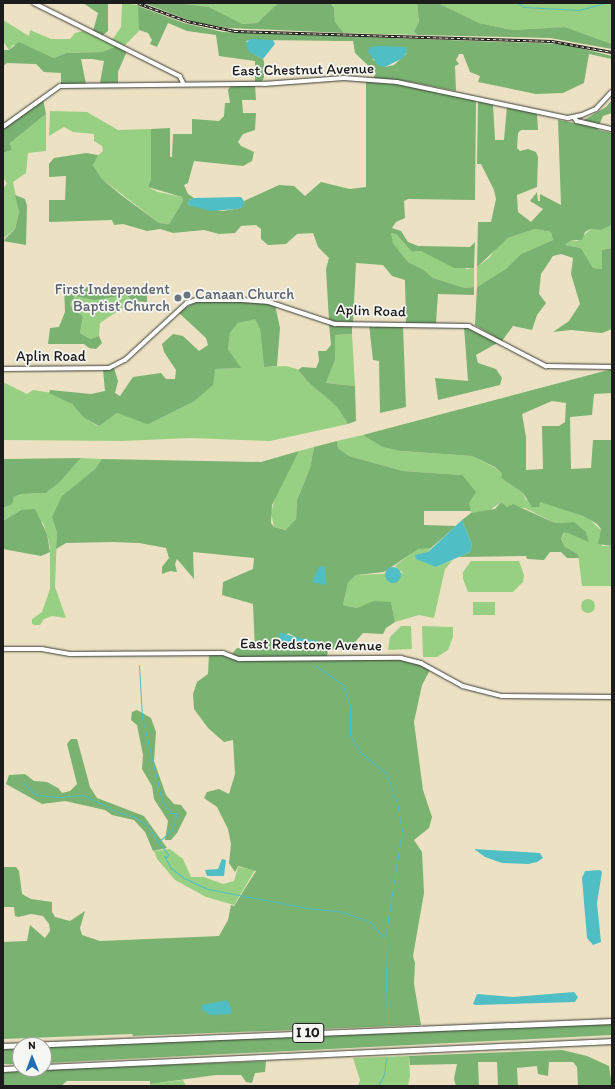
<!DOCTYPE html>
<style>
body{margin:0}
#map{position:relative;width:615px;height:1089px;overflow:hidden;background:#ece2c3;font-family:Itim,sans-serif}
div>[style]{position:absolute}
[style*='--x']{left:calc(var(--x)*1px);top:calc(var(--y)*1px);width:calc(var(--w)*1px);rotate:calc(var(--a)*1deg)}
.green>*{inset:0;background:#97d083;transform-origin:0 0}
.round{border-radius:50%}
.forest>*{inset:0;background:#79b271;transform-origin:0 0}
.water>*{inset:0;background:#50bec5}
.stream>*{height:1px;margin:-0.5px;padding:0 0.5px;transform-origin:0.5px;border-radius:0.5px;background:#50bec5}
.roads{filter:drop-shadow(0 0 1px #3b3a35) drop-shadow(0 0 1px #3b3a35)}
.secondary>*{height:3.5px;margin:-1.75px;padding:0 1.75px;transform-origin:1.75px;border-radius:1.75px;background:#fff}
.highway>*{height:4.5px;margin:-2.25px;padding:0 2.25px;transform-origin:2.25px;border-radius:2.25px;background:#fff}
.rail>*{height:2.5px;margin-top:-1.25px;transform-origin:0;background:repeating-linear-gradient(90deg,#f6f6f2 0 3px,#1c1c1c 0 6px);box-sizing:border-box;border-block:1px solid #1c1c1c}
.dots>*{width:11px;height:11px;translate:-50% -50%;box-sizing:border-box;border:2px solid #f6f6f2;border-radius:50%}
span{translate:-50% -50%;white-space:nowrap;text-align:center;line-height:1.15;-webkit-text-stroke:3.5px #f6f6f2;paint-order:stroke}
.shield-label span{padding:1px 3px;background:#f6f6f2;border:1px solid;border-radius:3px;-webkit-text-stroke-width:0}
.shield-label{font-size:14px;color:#1c1c1c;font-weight:700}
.street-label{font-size:15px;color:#1c1c1c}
.worship-label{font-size:15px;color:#5b616d}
.right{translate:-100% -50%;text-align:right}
.left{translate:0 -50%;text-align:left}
.frame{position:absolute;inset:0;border:4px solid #1c1c1c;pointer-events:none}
.north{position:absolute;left:12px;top:1037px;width:40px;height:40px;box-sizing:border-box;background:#f6f6f2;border:1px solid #9f9f9c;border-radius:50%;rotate:359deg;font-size:11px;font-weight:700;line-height:16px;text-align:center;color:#1c1c1c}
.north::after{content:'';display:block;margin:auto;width:14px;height:18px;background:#1f6fb2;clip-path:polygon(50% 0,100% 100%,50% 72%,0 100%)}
</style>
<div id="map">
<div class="green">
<i style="clip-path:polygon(122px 3px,138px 5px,140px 14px,139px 31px,124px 46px,112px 40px,121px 27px)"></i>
<i style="clip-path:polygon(178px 3px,278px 3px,257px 23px,241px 24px,209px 7px)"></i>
<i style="clip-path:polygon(331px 3px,417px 3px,419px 22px,414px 31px,417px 35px,344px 33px,335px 22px,334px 8px)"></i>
<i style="clip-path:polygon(438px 3px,612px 3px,612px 44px,565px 27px,513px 30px,479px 23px)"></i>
<i style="clip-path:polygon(3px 20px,29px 36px,30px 30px,51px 39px,70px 39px,75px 33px,83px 31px,117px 46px,102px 52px,66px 53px,54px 58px,27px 46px,13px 45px,9px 50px,3px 41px)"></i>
<i style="clip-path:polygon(50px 111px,87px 112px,118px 130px,151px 129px,151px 178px,148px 187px,158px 192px,182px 197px,183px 201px,169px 224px,159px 223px,102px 179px,93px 165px,95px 158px,103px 151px,102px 146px,94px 141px,94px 134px,73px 132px,64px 127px,49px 136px)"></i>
<i style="clip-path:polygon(46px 114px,46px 151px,28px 153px,26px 173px,13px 182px,19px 212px,15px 229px,3px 239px,3px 188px,7px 184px,3px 177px,3px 153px,12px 150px,10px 143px)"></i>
<i style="clip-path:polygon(612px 225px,612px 248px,602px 250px,603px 269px,593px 268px,581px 248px,565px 245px,572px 240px,577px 241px,591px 229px,601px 230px)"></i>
<i style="clip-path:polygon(535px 229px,551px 232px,553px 240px,521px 254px,507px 269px,477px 287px,477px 267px,490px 257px,498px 245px,508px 238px)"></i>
<i style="clip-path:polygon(390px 233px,397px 235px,412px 252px,421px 251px,467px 269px,474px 268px,474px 287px,465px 288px,433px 278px,424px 270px,408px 262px,393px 243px)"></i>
<i style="clip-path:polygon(80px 295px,95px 299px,126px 295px,133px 301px,100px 323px,99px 336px,90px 339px,80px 333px,83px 316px,71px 307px,70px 303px,72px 298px)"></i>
<i style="clip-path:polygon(255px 318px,260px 329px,264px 367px,286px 366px,297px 369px,308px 382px,337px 407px,348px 424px,270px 441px,190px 438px,123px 441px,3px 440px,3px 382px,27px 394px,33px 390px,52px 393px,72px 404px,84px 418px,98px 426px,117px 413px,146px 423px,151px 423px,193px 402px,215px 369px,240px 368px,228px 349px,230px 333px,238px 323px)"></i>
<i style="clip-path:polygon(352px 334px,355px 386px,326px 383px,335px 360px,335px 335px)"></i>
<i style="clip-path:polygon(363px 435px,401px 451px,472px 456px,494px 467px,502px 474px,501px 478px,523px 493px,526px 500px,547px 503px,588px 518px,601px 530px,599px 539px,602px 546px,612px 546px,612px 586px,582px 586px,578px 554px,565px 547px,561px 539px,565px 532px,589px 541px,574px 522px,555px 523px,525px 508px,507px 507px,501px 502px,489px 511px,471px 513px,462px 475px,403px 471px,349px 456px,338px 448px,337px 441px)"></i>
<i style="clip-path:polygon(314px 447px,310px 468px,297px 500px,296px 519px,287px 530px,274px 527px,271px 513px,277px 490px,299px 451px)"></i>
<i style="clip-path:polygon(81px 458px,102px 459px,95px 469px,63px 496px,52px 517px,57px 533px,55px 587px,66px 618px,52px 616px,44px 619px,40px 625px,35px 625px,32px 624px,32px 619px,42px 612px,50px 589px,50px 547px,47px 534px,43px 523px,21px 510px,3px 521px,3px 508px,11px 504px,14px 497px,21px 494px,46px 493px,60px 482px)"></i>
<i style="clip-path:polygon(418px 548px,431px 548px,428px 552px,436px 567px,453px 560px,445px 569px,434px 618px,419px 615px,395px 622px,391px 602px,374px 602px,357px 608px,343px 605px,348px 583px,356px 575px,403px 573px,395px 566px)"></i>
<i style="clip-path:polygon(471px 561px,519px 561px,524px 575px,523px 582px,513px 592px,468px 592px,463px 579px,463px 572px)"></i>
<i class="round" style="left:581px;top:599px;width:14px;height:14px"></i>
<i style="left:473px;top:602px;width:22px;height:13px"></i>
<i style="clip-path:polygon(401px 626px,411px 626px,412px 649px,388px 650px,390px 637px)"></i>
<i style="clip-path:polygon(422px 626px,453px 627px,453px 637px,448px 650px,437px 657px,423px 657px)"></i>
<i style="clip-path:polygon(170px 849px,183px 859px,191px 877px,204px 877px,223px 884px,234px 881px,238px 867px,255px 870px,234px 905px,206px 897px,175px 880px,157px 859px,154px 851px)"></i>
<i style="clip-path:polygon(409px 1056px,410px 1076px,408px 1086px,358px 1086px,360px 1080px,353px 1058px)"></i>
<i style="clip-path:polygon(183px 1080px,186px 1086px,151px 1086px,150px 1084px)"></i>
</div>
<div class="forest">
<i style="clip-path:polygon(83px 3px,108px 3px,108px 31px,102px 36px,93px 31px,98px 13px)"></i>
<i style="clip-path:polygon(144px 3px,178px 3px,209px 7px,242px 24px,257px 23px,278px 3px,331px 3px,334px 8px,335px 22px,344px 33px,228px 28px,193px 22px)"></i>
<i style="clip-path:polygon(417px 3px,438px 3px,479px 23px,513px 30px,565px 27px,612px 44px,612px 49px,550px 38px,417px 35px,414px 31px,419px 22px)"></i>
<i style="clip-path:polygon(evenodd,138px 6px,184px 23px,223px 32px,563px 44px,612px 56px,612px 59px,589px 54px,584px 83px,563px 93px,536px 94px,478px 82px,480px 76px,470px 72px,463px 54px,459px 54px,456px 60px,459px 64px,455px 66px,456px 91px,411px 82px,373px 79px,376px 73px,355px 53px,353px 41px,250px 40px,246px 41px,255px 55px,263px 59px,264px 62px,264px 78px,261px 82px,255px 82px,255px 61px,219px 56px,216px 35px,187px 31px,168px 23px,157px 47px,150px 44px,152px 40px,148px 33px,139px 30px,138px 6px,407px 53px,394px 65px,385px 67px,372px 59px,407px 53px)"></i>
<i style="clip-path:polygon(19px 42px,54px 58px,66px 53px,102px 52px,117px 46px,127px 51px,118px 72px,118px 83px,100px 83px,104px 61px,92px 59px,81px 59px,86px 84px,61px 85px,61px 73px,44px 72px,36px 64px,7px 63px,3px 66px,3px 50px,9px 50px)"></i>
<i style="clip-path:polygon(366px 81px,397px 83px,476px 100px,475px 200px,408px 199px,404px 201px,405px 218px,396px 222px,392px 228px,401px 231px,408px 242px,418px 246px,470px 247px,475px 242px,474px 268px,454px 268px,421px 251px,412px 252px,397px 235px,391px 233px,393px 243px,408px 262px,424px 270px,433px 278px,465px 288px,474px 287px,474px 295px,438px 294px,436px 323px,406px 323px,405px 280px,392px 276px,383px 265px,356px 263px,353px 322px,329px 321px,326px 269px,329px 258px,318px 247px,313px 233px,297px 234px,286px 244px,268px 245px,261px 239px,261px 229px,256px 225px,241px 226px,235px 233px,219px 234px,204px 230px,173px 233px,160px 229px,147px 231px,123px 224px,114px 225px,112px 220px,49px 222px,49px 200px,65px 200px,66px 176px,49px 177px,49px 164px,54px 158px,86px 153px,98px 155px,93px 165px,102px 179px,121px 195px,159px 223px,169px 224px,183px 201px,182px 197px,148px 187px,151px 178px,151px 129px,170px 128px,170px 157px,172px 157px,173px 134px,192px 134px,192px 119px,219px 121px,224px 116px,225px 103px,230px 103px,228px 90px,231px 85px,255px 85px,256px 100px,242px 100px,243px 113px,256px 113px,255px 130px,243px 134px,238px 142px,241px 146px,254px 152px,252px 161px,243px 166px,194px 161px,188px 183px,184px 185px,188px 194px,194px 198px,189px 200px,188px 205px,222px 211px,236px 209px,242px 207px,244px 201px,279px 185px,294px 186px,305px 196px,321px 182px,350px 189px,366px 187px)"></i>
<i style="clip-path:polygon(43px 99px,46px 114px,10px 143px,12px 150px,3px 153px,3px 129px)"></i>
<i style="clip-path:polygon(612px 100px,612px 113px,603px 116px,599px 125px,582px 121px,606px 107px)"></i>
<i style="clip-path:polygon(478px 101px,493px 105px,495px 140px,504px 140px,507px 106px,537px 114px,538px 130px,521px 130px,518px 133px,517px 148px,520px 151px,528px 149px,536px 152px,538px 157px,537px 187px,517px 195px,518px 212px,531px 222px,543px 209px,530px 201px,537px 192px,538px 201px,540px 201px,540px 194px,561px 205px,558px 120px,598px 127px,598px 130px,612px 133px,612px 225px,601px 230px,590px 229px,585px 232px,582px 240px,572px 240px,565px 245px,581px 248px,593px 268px,602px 269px,602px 250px,612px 248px,612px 329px,602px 333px,571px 330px,553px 332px,569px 321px,580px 304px,571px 274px,573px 258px,561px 254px,553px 256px,541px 274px,539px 294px,546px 303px,537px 315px,532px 330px,513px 326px,502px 341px,475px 325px,477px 287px,506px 269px,521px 254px,553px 240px,551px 232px,535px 229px,508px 238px,477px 267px,478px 222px,491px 222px,496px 199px,494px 190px,481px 164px,477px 164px)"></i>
<i style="clip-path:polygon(15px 195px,25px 199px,27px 206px,26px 245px,3px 241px,15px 229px,19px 212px)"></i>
<i style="clip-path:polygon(64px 287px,147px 288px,147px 302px,133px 301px,126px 295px,95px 300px,75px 296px,70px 303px,71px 307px,83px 316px,80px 333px,90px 339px,99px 336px,102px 343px,96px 349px,89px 348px,84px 344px,48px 344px,50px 328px,59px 327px,65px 312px)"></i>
<i style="clip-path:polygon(253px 301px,275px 305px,280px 328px,277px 366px,264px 367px,260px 329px,255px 319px,238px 323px,230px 333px,228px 349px,241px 368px,215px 369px,213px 385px,193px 402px,151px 423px,147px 424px,117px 413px,99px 426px,84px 418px,72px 404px,49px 393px,50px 390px,91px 394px,105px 391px,103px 370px,114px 368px,118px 381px,115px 393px,120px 396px,133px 377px,161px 373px,166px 379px,175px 379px,176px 370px,164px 352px,162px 344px,173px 334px,183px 336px,199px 351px,208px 345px,206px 338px,178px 312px,196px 302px)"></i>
<i style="clip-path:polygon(329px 324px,352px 325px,352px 334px,335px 335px,335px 360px,326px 383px,355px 386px,356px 421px,348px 424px,337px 407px,308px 382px,298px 370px,302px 367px,316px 368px,319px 361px,318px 351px,326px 351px,331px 345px)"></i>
<i style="clip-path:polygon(369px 325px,403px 326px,406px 407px,380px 413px,379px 361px,373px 360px)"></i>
<i style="clip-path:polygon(464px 327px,499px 342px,476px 355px,478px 363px,496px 369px,502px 378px,500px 385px,438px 400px,435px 378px,468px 381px)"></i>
<i style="clip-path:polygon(evenodd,612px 369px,612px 393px,594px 394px,592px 415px,570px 417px,571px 469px,591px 468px,593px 440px,612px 440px,612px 546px,598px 544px,601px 529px,597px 524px,583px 516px,540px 502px,539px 507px,532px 507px,523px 493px,501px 478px,502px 474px,495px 467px,472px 456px,401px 451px,383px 447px,363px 435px,612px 369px,552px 401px,566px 403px,565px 422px,559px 426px,542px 426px,543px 469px,526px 470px,526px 437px,522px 414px,552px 401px)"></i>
<i style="clip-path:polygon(evenodd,337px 441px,338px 448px,349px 456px,403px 471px,462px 475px,476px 492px,469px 503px,471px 511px,424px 511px,424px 525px,456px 526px,431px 548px,418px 549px,384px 572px,356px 575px,348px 583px,343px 605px,357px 608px,374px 601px,391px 602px,395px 622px,386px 628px,383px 634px,363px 633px,350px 648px,328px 650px,327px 657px,240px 657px,232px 654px,237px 648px,255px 650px,253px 604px,222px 595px,223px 582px,253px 569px,254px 558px,193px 552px,194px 579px,177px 559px,175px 564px,177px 572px,170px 571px,162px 574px,162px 567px,169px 558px,166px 548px,139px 543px,113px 542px,66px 543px,56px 549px,57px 533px,52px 517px,62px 496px,95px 469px,102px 459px,261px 462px,299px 451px,272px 505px,271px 523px,274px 527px,286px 530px,296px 519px,297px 500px,310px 468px,314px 447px,337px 441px,288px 633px,295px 637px,311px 646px,292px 650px,279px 648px,288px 633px)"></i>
<i style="clip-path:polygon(81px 458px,60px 482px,46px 493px,21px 494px,14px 497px,12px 504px,3px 508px,3px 459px)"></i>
<i style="clip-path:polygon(501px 502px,507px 507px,513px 504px,555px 523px,574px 522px,586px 532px,589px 542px,565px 532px,563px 534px,561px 539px,565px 547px,578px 554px,579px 558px,567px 558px,561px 552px,550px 552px,544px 560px,527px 559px,526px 556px,459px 557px,470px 552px,472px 545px,462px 520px,471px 513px,495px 509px)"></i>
<i style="clip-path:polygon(35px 509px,47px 534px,50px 552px,41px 556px,3px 549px,3px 521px,21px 510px)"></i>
<i style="clip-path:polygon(209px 654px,222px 655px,239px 660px,401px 659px,421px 664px,430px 670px,422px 685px,414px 722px,423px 790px,432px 817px,429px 828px,414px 840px,422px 852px,424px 893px,413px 956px,415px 963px,414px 984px,421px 1025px,133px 1036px,132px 1034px,3px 1039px,3px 942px,27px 941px,30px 925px,45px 938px,50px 931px,49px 924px,43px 916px,31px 914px,18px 917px,15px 916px,14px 907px,3px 907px,3px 867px,16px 867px,19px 871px,22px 894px,31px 899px,52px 902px,52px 912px,55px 917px,70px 921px,85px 911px,80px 928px,82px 935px,100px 941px,219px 936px,228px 920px,231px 905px,234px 906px,256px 871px,238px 866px,235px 872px,229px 863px,231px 844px,228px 829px,217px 807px,204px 798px,207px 792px,219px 789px,229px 794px,235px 774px,233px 740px,224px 742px,208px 728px,194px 709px,193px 694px,197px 682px,208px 674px)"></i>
<i style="clip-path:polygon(137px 710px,151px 718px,156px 732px,154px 761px,166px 795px,174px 804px,181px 805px,187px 813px,177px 833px,171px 840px,165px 840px,168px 821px,154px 799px,152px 786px,142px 769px,143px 755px,137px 725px,131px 720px,132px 712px)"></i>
<i style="clip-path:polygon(71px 739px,77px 739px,90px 787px,97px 798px,144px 816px,167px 848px,153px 851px,145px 832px,134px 820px,112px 815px,105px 810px,65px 801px,42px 804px,6px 784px,9px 775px,25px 774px,34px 781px,47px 782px,58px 788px,62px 793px,70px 791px,77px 784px,67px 744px)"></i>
<i style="clip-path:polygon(612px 1024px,612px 1035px,44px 1063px,44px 1047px)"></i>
<i style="left:20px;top:1048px;width:16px;height:17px;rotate:90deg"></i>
<i style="clip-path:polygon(562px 1050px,587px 1056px,609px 1066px,612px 1086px,578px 1086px,577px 1067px,573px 1062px,549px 1062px,548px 1076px,538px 1074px,537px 1066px,517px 1068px,518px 1086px,498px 1086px,497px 1062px,478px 1062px,479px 1086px,456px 1086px,454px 1079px,457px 1064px,410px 1065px,409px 1056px)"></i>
<i style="clip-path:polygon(266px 1061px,265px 1072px,255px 1073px,252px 1083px,246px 1082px,241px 1075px,216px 1075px,150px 1084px,150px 1081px,67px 1081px,61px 1086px,3px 1086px,3px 1071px)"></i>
</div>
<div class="water">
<i style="clip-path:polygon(250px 39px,273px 40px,275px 44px,263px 59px,249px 52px,246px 43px)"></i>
<i style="clip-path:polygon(378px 46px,405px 47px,407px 51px,403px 58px,385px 67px,379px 66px,368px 52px,370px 47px)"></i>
<i style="clip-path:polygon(241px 197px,244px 201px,243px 207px,236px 209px,211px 211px,188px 205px,189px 200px,194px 198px)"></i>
<i style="clip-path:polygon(462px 520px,472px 545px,470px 552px,436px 567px,416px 559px,415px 555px,428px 552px)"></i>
<i style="clip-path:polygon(325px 566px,326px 585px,312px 582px,319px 567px)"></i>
<i class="round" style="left:385px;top:567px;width:16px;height:16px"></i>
<i style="clip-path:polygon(279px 632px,295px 637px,318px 641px,311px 646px,292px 650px,279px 648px)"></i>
<i style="clip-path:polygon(474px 849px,540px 853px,543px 858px,537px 862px,528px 864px,502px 863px,485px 857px)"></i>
<i style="clip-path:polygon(222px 859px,226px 860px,224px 876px,207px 876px,205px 870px,218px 869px)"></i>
<i style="clip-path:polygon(600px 870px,602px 872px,597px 903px,601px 942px,593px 945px,587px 938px,582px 878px,585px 871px)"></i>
<i style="clip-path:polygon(574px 992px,578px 997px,575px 1002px,476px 1005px,473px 1004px,477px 994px,513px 997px)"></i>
<i style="clip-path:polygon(227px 1000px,232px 1011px,230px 1014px,210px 1015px,201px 1009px,202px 1005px)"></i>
</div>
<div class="stream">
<i style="--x:518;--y:3;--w:7;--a:34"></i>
<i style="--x:524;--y:7;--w:55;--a:3.1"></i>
<i style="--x:579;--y:10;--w:27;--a:-15"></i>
<i style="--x:139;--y:665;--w:52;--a:86.7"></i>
<i style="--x:142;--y:717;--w:86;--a:76.6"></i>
<i style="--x:162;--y:801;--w:15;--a:53"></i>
<i style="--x:171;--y:813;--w:6;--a:0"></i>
<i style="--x:177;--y:813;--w:18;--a:106"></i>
<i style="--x:172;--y:830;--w:18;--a:139"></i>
<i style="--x:158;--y:842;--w:16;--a:50"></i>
<i style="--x:168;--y:854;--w:3;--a:108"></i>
<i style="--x:167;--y:857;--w:3;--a:-162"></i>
<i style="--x:164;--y:856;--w:14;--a:60"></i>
<i style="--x:171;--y:868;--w:16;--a:38"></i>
<i style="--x:184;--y:878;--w:26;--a:25"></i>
<i style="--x:208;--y:889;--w:101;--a:10.9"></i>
<i style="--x:307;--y:908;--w:36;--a:6"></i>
<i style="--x:343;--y:912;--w:29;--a:20"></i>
<i style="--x:370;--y:922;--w:23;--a:49"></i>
<i style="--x:316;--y:666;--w:33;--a:35"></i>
<i style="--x:343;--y:685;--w:22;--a:72"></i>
<i style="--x:350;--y:706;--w:29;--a:90"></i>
<i style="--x:350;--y:735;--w:21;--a:59"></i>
<i style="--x:361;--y:753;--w:32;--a:39"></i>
<i style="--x:386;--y:773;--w:32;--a:70"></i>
<i style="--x:397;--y:803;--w:27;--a:80"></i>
<i style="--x:402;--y:830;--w:110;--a:98.9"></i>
<i style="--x:385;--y:939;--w:82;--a:88.6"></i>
<i style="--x:21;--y:781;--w:21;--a:43"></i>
<i style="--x:36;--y:795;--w:23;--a:5"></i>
<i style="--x:59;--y:797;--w:24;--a:-5"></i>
<i style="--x:83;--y:795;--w:41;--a:25.9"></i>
<i style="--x:120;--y:813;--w:16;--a:15"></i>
<i style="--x:135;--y:817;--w:16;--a:35"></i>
<i style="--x:148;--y:826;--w:19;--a:58"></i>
<i style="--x:378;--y:1086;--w:13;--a:-63"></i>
<i style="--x:384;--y:1074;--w:16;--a:-83"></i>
</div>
<div class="roads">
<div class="secondary">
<i style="--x:34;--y:3;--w:163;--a:26.6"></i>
<i style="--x:180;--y:76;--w:9;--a:63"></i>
<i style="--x:574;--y:117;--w:5;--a:53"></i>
<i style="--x:577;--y:121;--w:36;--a:13"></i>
<i style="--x:3;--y:127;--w:70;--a:-35.7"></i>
<i style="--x:60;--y:86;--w:204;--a:-0.6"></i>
<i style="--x:264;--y:84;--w:80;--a:-4.3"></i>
<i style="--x:344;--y:78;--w:53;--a:4.3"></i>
<i style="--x:397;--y:82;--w:175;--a:11.9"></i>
<i style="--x:568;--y:118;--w:14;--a:-12"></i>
<i style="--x:582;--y:115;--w:15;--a:-23"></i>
<i style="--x:596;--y:109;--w:23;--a:-47"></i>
<i style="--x:3;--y:369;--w:106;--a:-0.5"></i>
<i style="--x:109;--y:368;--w:18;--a:-27"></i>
<i style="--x:125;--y:360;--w:84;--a:-42.6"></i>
<i style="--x:187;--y:303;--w:9;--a:-18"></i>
<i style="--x:196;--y:300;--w:46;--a:0"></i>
<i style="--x:242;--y:300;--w:27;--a:4"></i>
<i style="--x:269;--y:302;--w:70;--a:18.4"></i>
<i style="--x:335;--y:324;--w:134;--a:0.9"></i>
<i style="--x:469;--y:326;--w:87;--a:27.5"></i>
<i style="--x:546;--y:366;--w:66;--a:0.9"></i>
<i style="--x:3;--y:649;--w:39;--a:0"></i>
<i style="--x:42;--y:649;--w:28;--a:10"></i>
<i style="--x:70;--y:654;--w:153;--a:-0.4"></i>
<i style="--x:223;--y:653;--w:17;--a:21"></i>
<i style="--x:239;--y:659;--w:162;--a:-0.4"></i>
<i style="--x:401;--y:658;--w:21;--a:14"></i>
<i style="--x:421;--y:663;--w:48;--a:28.7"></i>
<i style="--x:463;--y:686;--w:40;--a:14.4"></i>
<i style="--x:502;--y:696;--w:110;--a:0.5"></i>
</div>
<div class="highway">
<i style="--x:3;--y:1046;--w:610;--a:-2.35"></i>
<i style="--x:44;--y:1067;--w:569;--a:-2.62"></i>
<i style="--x:3;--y:1069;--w:17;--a:-3"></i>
</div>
</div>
<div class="rail">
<i style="--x:138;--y:3;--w:52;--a:20.2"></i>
<i style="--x:187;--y:21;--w:49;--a:11.8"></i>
<i style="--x:235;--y:31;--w:317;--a:1.8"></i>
<i style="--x:552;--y:41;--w:61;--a:10.4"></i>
</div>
<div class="dots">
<i style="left:187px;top:295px;background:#6b7280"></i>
<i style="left:178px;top:298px;background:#6b7280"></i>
</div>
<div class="shield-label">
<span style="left:308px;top:1033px">I 10</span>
</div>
<div class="street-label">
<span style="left:303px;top:70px;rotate:-1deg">East Chestnut Avenue</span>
<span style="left:371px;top:311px;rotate:2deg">Aplin Road</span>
<span style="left:51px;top:357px">Aplin Road</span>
<span style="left:311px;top:645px;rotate:1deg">East Redstone Avenue</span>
</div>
<div class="worship-label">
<span class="right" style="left:170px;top:298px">First Independent<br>Baptist Church</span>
<span class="left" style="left:195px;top:295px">Canaan Church</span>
</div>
<div class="frame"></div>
<div class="north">N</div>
</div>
